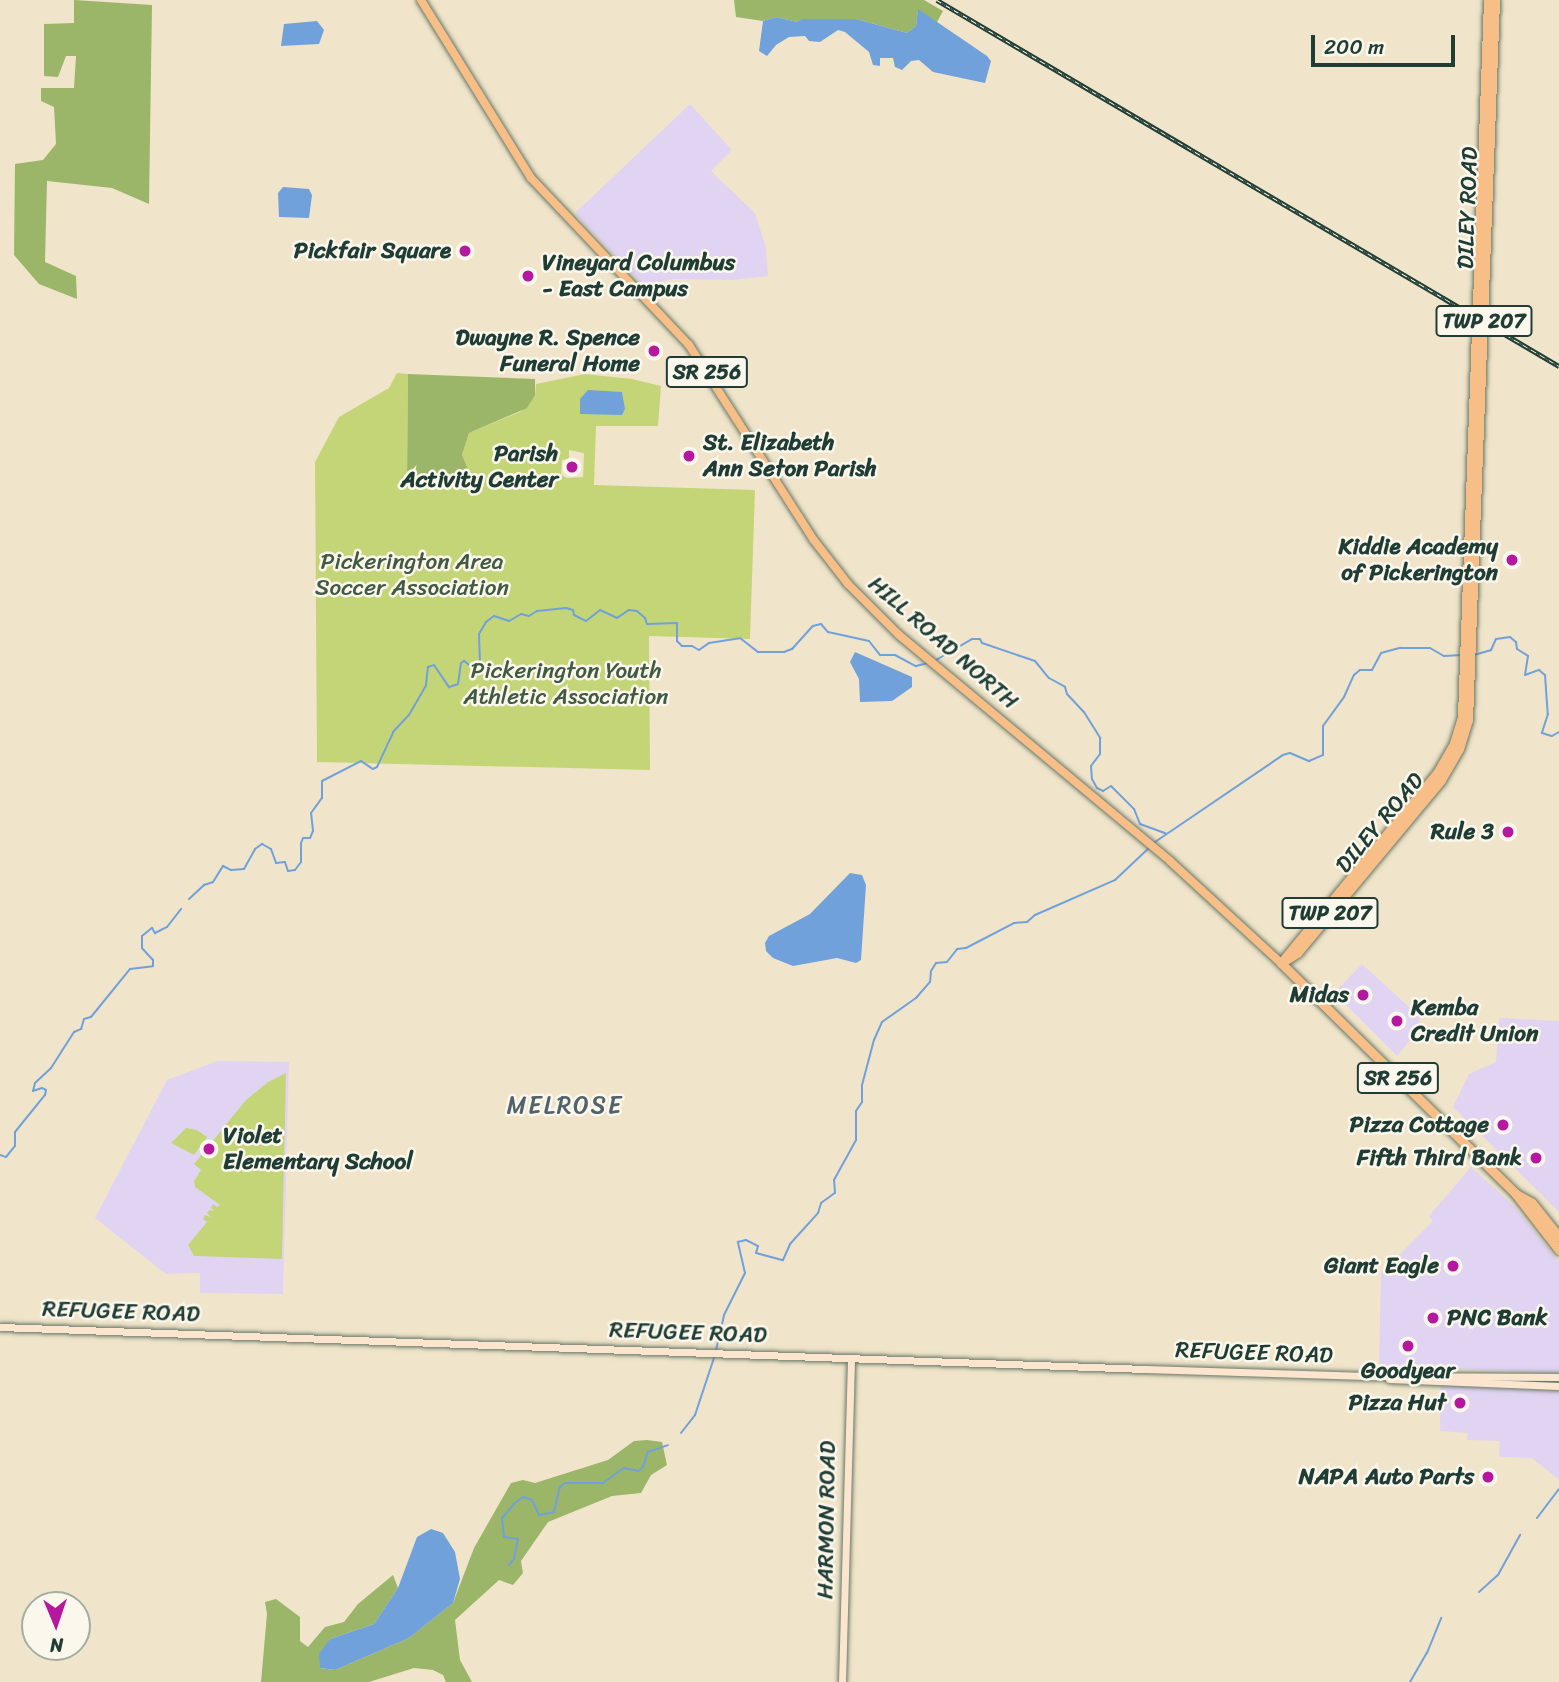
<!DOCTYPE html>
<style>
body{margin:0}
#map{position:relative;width:1559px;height:1682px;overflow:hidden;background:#f0e5ca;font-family:Sriracha,sans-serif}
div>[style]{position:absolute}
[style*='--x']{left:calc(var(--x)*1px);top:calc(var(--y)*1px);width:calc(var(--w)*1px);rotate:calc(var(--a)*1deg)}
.built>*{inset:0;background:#e1d4f3}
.green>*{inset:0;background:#c4d577}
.forest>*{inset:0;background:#9bb668}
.water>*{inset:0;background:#70a1db}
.stream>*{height:2px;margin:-1px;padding:0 1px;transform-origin:1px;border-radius:1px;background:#70a1db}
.roads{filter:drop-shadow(0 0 2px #687868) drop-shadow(0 0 2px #687868)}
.secondary>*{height:7px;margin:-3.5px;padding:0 3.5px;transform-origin:3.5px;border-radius:3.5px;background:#fce5cf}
.primary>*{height:8px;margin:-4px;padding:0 4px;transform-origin:4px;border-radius:4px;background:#f7be87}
.trunk>*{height:9px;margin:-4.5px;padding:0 4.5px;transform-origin:4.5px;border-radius:4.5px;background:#f7be87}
.rail>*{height:4.5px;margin-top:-2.25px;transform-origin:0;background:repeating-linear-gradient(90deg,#fbf7ec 0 5px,#1f3d34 0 10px);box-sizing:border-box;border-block:2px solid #1f3d34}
.dots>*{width:19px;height:19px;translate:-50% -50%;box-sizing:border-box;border:4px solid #fbf7ec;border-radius:50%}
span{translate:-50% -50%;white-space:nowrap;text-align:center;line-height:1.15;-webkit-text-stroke:5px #fbf7ec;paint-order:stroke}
.shield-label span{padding:2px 5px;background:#fbf7ec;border:2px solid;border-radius:5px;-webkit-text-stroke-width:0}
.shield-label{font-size:21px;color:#1f3d34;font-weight:700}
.street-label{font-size:23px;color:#1f3d34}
.poi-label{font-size:23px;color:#1f3d34;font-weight:700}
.right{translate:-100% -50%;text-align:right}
.left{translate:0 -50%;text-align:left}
.park-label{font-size:23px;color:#405b41}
.neighbourhood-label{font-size:24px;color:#52626c;letter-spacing:2px}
.north{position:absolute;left:21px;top:1591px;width:70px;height:70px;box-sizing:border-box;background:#fbf7ec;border:2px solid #a3ada2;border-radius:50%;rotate:178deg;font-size:19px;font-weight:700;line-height:28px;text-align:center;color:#1f3d34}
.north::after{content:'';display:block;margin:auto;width:24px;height:32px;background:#b5179e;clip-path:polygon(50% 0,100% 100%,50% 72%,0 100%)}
.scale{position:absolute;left:1311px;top:35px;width:144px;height:32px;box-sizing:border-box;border:4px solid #1f3d34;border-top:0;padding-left:9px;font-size:21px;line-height:24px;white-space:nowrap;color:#1f3d34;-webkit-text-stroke:5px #fbf7ec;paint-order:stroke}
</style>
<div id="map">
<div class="built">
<i style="clip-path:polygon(690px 104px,732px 150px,711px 171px,755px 213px,766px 248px,768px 276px,732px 280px,673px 279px,643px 285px,577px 216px,576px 212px)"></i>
<i style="clip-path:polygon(1362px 964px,1420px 1017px,1418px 1031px,1397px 1056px,1334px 993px)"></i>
<i style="clip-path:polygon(1499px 1018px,1559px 1021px,1559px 1212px,1453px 1107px,1469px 1074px,1496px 1062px)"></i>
<i style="clip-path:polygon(217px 1061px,289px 1062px,283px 1294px,200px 1293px,200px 1273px,166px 1274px,95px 1218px,167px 1080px)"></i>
<i style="clip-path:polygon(1471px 1167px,1514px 1206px,1559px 1262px,1559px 1373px,1379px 1366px,1381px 1273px,1433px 1221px,1429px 1216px)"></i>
<i style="clip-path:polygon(1441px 1384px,1559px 1391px,1559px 1480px,1532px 1458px,1499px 1457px,1500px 1441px,1467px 1440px,1468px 1433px,1440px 1431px)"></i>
</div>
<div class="green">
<i style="clip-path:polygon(evenodd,397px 373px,408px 374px,407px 480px,465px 474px,468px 469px,462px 455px,469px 433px,520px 412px,535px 395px,536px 384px,585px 374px,632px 379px,661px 386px,658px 426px,596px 426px,594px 485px,755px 490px,750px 639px,649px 636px,650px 770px,317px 762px,315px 462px,339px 417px,389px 388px,397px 373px,569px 450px,584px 453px,583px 477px,567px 478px,561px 475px,562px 460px,569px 459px,569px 450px)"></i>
<i style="clip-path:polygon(286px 1073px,282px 1259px,194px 1256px,188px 1245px,207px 1222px,203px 1219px,205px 1215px,211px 1217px,207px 1213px,209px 1210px,215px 1211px,211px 1208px,213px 1204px,217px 1207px,220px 1205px,195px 1187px,194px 1181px,201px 1170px,194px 1164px,246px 1100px,268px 1082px)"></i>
<i style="clip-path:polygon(186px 1128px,197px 1130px,207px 1137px,194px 1155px,171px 1143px)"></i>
</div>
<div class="forest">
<i style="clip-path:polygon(74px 0,152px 5px,149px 204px,112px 188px,47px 181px,45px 262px,76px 276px,77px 299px,39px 284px,14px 255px,15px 164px,43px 160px,56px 144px,54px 107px,41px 101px,41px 88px,74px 88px,76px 56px,66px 56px,58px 77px,44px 76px,44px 24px,74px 23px)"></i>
<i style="clip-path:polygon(734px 0,924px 0,943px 11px,936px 24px,918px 10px,916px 26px,907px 33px,856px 19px,801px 19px,797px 22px,776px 17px,763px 21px,736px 17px)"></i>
<i style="clip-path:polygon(408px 374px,535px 379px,535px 395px,527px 408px,469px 433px,462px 455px,468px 469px,464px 480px,460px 483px,407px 481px)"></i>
<i style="clip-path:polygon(647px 1440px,662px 1442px,667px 1465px,651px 1475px,641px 1493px,612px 1496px,548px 1522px,521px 1561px,523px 1573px,513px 1585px,499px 1580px,455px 1620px,460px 1660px,472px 1682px,446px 1682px,443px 1675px,433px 1670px,414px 1668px,369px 1682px,261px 1682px,267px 1614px,265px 1602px,276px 1599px,300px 1617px,300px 1641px,308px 1647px,325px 1627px,344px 1622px,358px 1604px,393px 1575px,398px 1588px,374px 1624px,330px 1639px,320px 1668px,335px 1670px,409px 1638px,453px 1603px,474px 1548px,511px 1483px,523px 1480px,535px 1483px,608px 1460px,634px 1441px)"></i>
</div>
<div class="water">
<i style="clip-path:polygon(918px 9px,987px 56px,991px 61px,985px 83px,933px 72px,919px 60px,911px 61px,902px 70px,895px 67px,893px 58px,880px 58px,880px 66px,873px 65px,869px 52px,845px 32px,838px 30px,820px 42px,809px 41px,805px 36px,789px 37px,776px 45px,767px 56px,759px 51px,763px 21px,776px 17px,797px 22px,801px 19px,856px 19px,907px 33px,916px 26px)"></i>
<i style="clip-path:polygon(317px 21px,324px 30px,319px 44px,281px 46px,284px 24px)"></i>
<i style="clip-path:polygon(283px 187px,309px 189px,312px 195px,309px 218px,279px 217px,278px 193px)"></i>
<i style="clip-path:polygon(588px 390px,622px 392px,625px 409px,622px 415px,580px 414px,580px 399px)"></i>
<i style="clip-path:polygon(855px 652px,912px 677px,912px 687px,892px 701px,860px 702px,859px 679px,850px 662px)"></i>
<i style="clip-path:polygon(850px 873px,862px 875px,866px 885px,861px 960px,856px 963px,837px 958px,793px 966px,773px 958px,766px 951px,765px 943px,769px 936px,810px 914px)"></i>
<i style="clip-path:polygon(431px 1529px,443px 1533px,455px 1552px,460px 1579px,453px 1603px,409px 1638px,335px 1670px,320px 1668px,319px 1654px,330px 1639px,374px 1624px,398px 1588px,417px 1537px)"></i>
</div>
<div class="stream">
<i style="--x:1474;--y:655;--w:18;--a:-16"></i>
<i style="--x:1491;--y:650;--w:12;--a:-66"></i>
<i style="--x:1496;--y:639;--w:14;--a:-8"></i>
<i style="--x:1510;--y:637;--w:8;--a:40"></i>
<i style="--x:1516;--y:642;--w:7;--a:82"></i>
<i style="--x:1517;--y:649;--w:13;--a:32"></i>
<i style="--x:1528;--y:656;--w:19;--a:99"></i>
<i style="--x:1525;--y:675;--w:15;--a:-20"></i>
<i style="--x:1539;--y:670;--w:8;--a:40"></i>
<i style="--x:1545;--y:675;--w:39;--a:86"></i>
<i style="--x:1548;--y:714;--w:20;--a:108"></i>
<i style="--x:1542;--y:733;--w:10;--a:17"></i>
<i style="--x:1552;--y:736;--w:8;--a:-30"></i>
<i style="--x:936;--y:660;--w:42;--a:-30.3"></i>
<i style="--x:972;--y:639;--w:8;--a:0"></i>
<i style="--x:980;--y:639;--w:4;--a:63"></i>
<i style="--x:982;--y:643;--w:56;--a:18.8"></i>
<i style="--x:1035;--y:661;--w:22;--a:51"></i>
<i style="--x:1049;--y:678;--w:18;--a:29"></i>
<i style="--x:1065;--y:687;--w:7;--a:74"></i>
<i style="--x:1067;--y:694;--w:25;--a:47"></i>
<i style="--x:1084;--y:712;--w:31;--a:58"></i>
<i style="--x:1100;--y:738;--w:16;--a:90"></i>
<i style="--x:1100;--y:754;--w:15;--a:127"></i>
<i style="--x:1091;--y:766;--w:13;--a:86"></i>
<i style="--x:1092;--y:779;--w:10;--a:61"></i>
<i style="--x:1097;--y:788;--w:7;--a:27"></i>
<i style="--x:1103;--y:791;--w:9;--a:-32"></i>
<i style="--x:1111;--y:786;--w:33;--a:45"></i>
<i style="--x:1134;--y:809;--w:16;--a:68"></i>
<i style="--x:1140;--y:824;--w:27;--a:20"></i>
<i style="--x:1152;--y:844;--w:158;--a:-34.2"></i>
<i style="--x:1283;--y:755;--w:7;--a:-16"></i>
<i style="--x:1290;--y:753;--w:21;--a:23"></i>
<i style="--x:1309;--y:761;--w:15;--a:-23"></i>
<i style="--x:1323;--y:755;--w:29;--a:-90"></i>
<i style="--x:1323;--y:726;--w:36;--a:-54"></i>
<i style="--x:1344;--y:697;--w:24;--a:-66"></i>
<i style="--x:1354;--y:675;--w:8;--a:-40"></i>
<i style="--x:1360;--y:670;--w:12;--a:0"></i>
<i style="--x:1372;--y:670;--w:19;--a:-62"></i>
<i style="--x:1381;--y:653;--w:20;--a:-15"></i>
<i style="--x:1400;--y:648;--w:30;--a:0"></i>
<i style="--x:1430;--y:648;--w:16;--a:30"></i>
<i style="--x:1444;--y:656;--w:17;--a:-3"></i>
<i style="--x:189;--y:899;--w:21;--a:-43"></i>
<i style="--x:204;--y:885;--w:9;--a:-18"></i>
<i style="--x:213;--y:882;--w:19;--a:-58"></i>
<i style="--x:223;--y:866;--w:9;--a:27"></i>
<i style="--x:231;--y:870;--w:13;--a:-4"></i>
<i style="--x:244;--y:869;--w:23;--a:-61"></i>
<i style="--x:255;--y:849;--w:9;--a:-36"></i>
<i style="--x:262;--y:844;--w:10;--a:29"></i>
<i style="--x:271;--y:849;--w:15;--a:70"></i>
<i style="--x:276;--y:863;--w:9;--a:-6"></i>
<i style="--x:285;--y:862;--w:9;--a:72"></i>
<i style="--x:288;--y:871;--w:7;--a:-8"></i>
<i style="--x:295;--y:870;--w:10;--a:-53"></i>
<i style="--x:301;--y:862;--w:19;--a:-90"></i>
<i style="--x:301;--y:843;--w:5;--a:-68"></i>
<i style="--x:303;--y:838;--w:7;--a:0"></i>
<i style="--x:310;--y:838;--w:8;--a:-67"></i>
<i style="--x:313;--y:831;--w:18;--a:-96"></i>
<i style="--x:311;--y:813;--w:19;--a:-54"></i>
<i style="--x:322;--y:798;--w:17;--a:-90"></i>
<i style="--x:322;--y:781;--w:44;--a:-27.1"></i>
<i style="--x:361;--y:761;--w:14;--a:34"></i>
<i style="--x:373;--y:769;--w:4;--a:-27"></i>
<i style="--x:377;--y:767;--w:38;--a:-65"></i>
<i style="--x:393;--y:732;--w:23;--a:-47"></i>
<i style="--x:409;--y:715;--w:34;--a:-60"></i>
<i style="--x:426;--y:685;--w:18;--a:-84"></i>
<i style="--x:428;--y:667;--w:6;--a:-18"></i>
<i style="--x:434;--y:665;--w:27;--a:56"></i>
<i style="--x:449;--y:687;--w:9;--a:-18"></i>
<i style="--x:458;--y:684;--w:21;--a:-82"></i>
<i style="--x:461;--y:663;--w:4;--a:-34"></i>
<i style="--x:464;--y:661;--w:10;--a:37"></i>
<i style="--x:472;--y:667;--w:9;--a:-27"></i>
<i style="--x:480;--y:663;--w:29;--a:-92"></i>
<i style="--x:479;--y:634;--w:14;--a:-60"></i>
<i style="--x:486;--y:622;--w:10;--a:-37"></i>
<i style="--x:494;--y:616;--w:16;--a:18"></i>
<i style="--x:509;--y:621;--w:14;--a:-30"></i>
<i style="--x:521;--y:614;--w:8;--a:14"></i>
<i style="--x:529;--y:616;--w:9;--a:-32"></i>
<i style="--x:537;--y:611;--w:29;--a:-6"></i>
<i style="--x:566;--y:608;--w:7;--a:16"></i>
<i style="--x:573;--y:610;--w:5;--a:79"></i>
<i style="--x:574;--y:615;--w:13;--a:27"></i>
<i style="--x:586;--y:621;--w:18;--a:-38"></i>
<i style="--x:600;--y:610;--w:19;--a:25"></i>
<i style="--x:617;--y:618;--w:14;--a:-34"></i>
<i style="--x:629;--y:610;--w:8;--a:7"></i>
<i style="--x:637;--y:611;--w:11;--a:41"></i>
<i style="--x:645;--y:618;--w:6;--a:72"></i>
<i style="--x:647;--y:624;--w:30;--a:-2"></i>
<i style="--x:677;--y:623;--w:18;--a:90"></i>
<i style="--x:677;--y:641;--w:7;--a:45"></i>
<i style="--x:682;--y:646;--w:10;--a:0"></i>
<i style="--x:692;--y:646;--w:8;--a:30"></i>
<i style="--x:699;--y:650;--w:12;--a:-35"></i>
<i style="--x:709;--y:643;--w:31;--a:-9"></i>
<i style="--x:740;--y:638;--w:23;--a:38"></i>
<i style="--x:758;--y:652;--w:26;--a:0"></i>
<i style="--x:784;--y:652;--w:9;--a:-21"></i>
<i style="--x:792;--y:649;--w:31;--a:-48"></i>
<i style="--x:813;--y:626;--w:8;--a:-14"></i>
<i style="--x:821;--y:624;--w:11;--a:49"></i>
<i style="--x:828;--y:632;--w:42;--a:12.4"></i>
<i style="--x:869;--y:641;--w:18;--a:52"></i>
<i style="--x:880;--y:655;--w:15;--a:0"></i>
<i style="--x:895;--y:655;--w:24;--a:28"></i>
<i style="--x:916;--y:666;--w:12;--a:-14"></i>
<i style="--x:0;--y:1155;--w:6;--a:18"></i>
<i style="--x:6;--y:1157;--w:14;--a:-51"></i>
<i style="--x:15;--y:1146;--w:14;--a:-90"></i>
<i style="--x:15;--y:1132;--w:48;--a:-51"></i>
<i style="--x:45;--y:1095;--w:5;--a:-79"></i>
<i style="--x:46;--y:1090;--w:4;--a:-153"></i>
<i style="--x:42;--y:1088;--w:9;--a:162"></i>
<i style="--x:33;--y:1091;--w:8;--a:-76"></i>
<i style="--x:35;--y:1083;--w:22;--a:-43"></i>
<i style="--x:51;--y:1068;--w:43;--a:-57.4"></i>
<i style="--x:74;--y:1032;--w:8;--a:-23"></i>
<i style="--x:81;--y:1029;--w:10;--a:-73"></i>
<i style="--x:84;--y:1019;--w:7;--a:-16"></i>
<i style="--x:91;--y:1017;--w:62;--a:-50.9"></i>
<i style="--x:130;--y:969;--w:23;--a:-7"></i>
<i style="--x:153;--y:966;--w:6;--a:-90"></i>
<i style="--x:153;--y:960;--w:16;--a:-133"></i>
<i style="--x:142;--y:948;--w:12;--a:-90"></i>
<i style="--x:142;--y:936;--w:13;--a:-39"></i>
<i style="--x:152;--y:928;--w:6;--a:59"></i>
<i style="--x:155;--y:933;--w:13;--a:-27"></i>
<i style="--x:167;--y:927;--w:23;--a:-52"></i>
<i style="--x:716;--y:1350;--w:36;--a:-77"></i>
<i style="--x:724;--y:1315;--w:47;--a:-63.4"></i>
<i style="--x:745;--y:1273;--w:32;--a:-103"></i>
<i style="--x:738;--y:1242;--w:8;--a:-14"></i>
<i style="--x:746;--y:1240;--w:13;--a:27"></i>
<i style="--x:758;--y:1246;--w:7;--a:106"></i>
<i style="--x:756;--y:1253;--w:28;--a:15"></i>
<i style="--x:783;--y:1260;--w:17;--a:-66"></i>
<i style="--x:790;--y:1244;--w:42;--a:-47.9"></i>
<i style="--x:818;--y:1213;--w:10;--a:-73"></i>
<i style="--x:821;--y:1203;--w:17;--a:-36"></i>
<i style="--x:835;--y:1193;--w:13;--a:-94"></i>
<i style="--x:834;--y:1180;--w:46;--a:-61.2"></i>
<i style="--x:856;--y:1140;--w:29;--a:-90"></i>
<i style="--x:856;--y:1111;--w:11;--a:-56"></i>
<i style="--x:862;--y:1102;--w:17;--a:-90"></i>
<i style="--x:862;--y:1085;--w:47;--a:-75.1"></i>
<i style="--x:874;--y:1040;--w:20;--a:-66"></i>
<i style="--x:882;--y:1022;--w:42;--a:-35.2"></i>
<i style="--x:916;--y:998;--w:21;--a:-49"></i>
<i style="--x:930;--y:982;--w:11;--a:-85"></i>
<i style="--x:931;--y:971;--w:9;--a:-58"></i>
<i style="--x:936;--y:963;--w:11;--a:-5"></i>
<i style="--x:947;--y:962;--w:16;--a:-52"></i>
<i style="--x:957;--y:949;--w:9;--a:-6"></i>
<i style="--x:966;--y:948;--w:54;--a:-27.5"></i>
<i style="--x:1014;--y:923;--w:13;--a:-4"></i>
<i style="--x:1027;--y:922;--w:11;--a:-41"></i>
<i style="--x:1035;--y:915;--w:87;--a:-23.6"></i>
<i style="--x:1115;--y:880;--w:47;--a:-43.3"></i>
<i style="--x:681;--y:1433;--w:23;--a:-52"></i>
<i style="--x:695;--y:1415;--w:63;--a:-71.6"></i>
<i style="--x:1537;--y:1518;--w:36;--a:-53"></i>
<i style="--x:509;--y:1565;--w:8;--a:-50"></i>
<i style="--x:514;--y:1559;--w:20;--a:-79"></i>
<i style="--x:518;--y:1539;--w:14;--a:-172"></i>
<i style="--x:504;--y:1537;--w:19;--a:-96"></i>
<i style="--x:502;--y:1518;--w:18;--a:-49"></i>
<i style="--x:514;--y:1504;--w:11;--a:-38"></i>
<i style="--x:523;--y:1497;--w:9;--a:18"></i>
<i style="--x:532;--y:1500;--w:17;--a:65"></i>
<i style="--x:539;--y:1515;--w:15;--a:-11"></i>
<i style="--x:554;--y:1512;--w:26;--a:-77"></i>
<i style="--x:560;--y:1487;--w:6;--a:-39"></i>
<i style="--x:565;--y:1483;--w:38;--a:0"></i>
<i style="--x:603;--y:1483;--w:26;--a:-36"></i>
<i style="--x:624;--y:1468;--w:14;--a:12"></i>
<i style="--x:638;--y:1471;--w:6;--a:-39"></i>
<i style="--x:643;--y:1467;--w:16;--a:-72"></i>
<i style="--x:648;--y:1452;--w:21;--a:-19"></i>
<i style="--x:1479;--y:1592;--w:25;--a:-42"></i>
<i style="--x:1498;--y:1575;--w:46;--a:-61.2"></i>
<i style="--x:1410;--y:1682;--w:34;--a:-60"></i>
<i style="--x:1427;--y:1653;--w:38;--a:-68"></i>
</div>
<div class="roads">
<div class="secondary">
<i style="--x:0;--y:1327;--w:1147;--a:2.1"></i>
<i style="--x:1146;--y:1369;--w:228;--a:1.8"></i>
<i style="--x:1374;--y:1376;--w:185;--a:0.3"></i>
<i style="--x:1389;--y:1379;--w:170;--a:2.4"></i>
<i style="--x:842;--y:1682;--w:323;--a:-88.4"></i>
</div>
<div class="primary">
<i style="--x:421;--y:0;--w:209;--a:58.3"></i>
<i style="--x:531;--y:178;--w:230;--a:46.6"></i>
<i style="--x:689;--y:345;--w:230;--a:57.4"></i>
<i style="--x:813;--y:539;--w:57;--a:52.1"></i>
<i style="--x:848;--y:584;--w:72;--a:45"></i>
<i style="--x:899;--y:635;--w:353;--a:39.8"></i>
<i style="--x:1170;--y:861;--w:151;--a:42.6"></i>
</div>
<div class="trunk">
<i style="--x:1284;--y:959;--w:241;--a:-50.6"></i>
<i style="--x:1437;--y:773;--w:34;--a:-60"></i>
<i style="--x:1454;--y:743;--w:28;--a:-73"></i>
<i style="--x:1462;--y:716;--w:716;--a:-87.92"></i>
<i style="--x:1281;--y:963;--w:19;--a:-32"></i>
<i style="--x:1297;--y:953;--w:225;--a:-50.2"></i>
<i style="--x:1441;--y:780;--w:36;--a:-60"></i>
<i style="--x:1459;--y:749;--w:30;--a:-73"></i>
<i style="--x:1468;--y:720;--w:721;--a:-87.85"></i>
<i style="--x:1281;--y:963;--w:328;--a:44.5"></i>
<i style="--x:1515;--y:1193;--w:72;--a:52.3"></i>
<i style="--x:1516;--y:1194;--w:18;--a:29"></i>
<i style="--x:1532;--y:1203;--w:43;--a:51.5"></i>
</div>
</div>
<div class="rail">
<i style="--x:937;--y:0;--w:722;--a:30.47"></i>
</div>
<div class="dots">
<i style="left:465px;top:251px;background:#b5179e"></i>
<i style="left:528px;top:276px;background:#b5179e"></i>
<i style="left:654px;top:351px;background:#b5179e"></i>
<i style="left:689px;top:456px;background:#b5179e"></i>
<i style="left:572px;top:467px;background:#b5179e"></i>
<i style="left:1512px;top:560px;background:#b5179e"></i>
<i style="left:1508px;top:832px;background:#b5179e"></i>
<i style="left:1363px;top:995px;background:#b5179e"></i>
<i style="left:1397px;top:1021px;background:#b5179e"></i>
<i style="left:1503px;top:1125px;background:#b5179e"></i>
<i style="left:209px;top:1149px;background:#b5179e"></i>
<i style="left:1536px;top:1158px;background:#b5179e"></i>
<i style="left:1453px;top:1266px;background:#b5179e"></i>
<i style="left:1433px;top:1318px;background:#b5179e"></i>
<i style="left:1408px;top:1346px;background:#b5179e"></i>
<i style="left:1460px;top:1403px;background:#b5179e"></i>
<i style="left:1488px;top:1477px;background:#b5179e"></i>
</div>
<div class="shield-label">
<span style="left:1484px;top:321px">TWP 207</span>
<span style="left:707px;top:372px">SR 256</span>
<span style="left:1330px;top:913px">TWP 207</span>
<span style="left:1398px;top:1078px">SR 256</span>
</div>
<div class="street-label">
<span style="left:1468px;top:208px;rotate:-88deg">DILEY ROAD</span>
<span style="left:943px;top:643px;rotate:41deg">HILL ROAD NORTH</span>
<span style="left:1380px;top:823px;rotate:-50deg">DILEY ROAD</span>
<span style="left:121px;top:1312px;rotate:2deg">REFUGEE ROAD</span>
<span style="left:688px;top:1333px;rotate:2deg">REFUGEE ROAD</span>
<span style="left:1254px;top:1353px;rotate:2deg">REFUGEE ROAD</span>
<span style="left:827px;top:1520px;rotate:-89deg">HARMON ROAD</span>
</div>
<div class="poi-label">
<span class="right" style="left:451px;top:251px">Pickfair Square</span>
<span class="left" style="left:542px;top:276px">Vineyard Columbus<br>- East Campus</span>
<span class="right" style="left:640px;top:351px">Dwayne R. Spence<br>Funeral Home</span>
<span class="left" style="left:703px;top:456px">St. Elizabeth<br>Ann Seton Parish</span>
<span class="right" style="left:558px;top:467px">Parish<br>Activity Center</span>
<span class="right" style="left:1498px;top:560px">Kiddie Academy<br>of Pickerington</span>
<span class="right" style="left:1494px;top:832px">Rule 3</span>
<span class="right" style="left:1349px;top:995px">Midas</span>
<span class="left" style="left:1411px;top:1021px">Kemba<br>Credit Union</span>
<span class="right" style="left:1489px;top:1125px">Pizza Cottage</span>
<span class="left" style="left:223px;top:1149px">Violet<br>Elementary School</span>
<span class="right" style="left:1522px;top:1158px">Fifth Third Bank</span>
<span class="right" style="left:1439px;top:1266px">Giant Eagle</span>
<span class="left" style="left:1447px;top:1318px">PNC Bank</span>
<span style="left:1408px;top:1371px">Goodyear</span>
<span class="right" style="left:1446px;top:1403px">Pizza Hut</span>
<span class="right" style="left:1474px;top:1477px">NAPA Auto Parts</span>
</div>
<div class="park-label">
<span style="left:412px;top:575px">Pickerington Area<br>Soccer Association</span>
<span style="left:566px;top:684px">Pickerington Youth<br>Athletic Association</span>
</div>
<div class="neighbourhood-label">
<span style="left:565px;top:1106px">MELROSE</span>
</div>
<div class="north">N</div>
<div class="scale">200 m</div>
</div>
